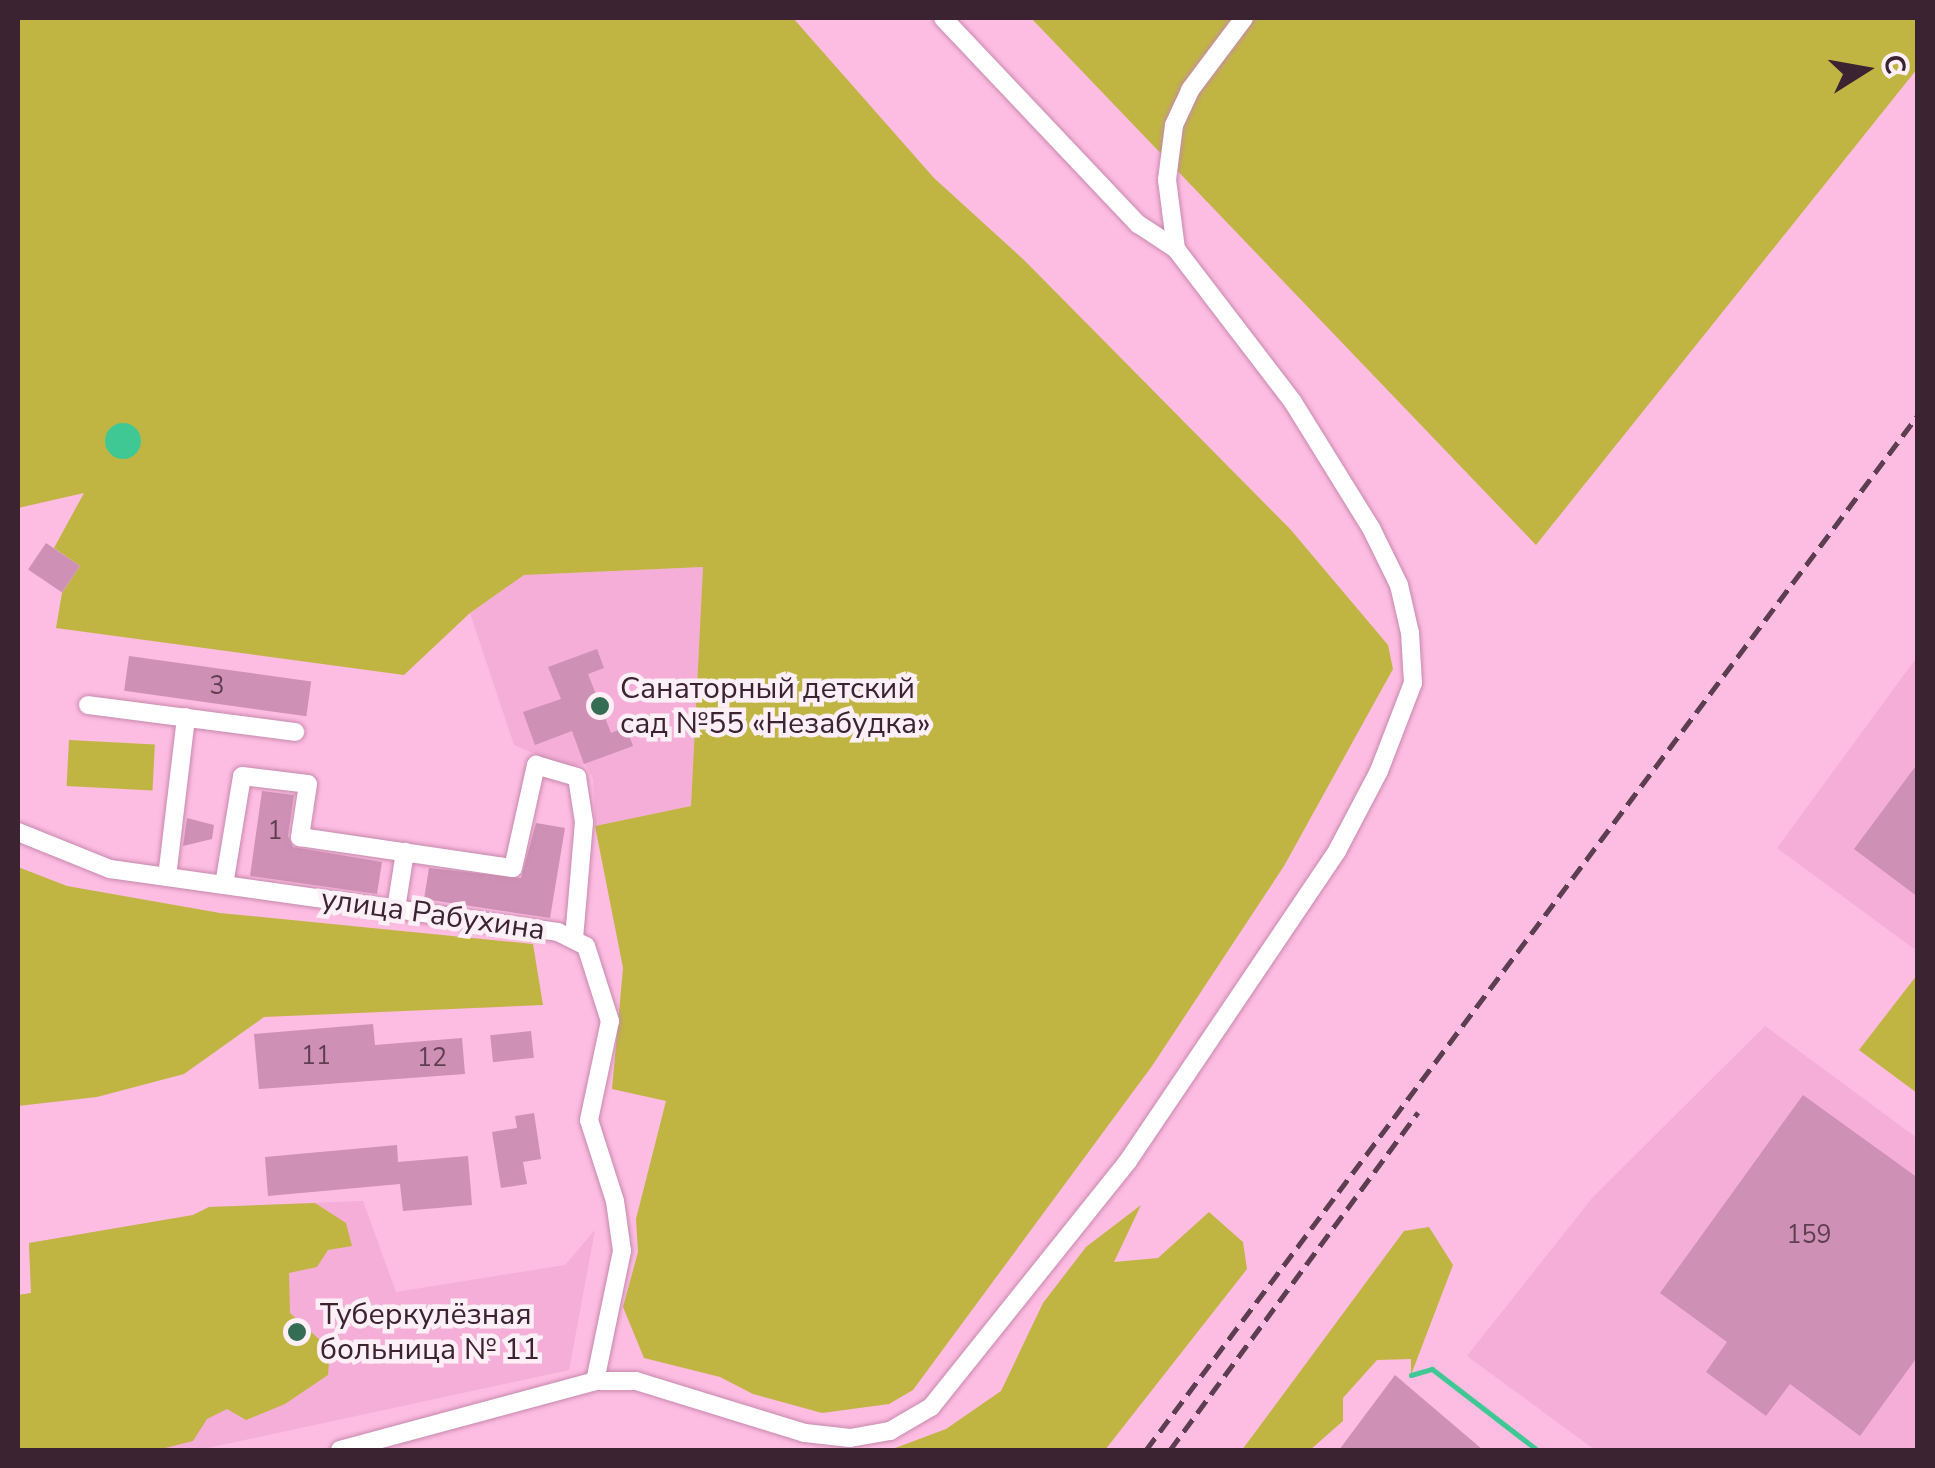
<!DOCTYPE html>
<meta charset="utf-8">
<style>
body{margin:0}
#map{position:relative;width:1935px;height:1468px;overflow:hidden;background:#fdbce1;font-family:"Nunito Sans",sans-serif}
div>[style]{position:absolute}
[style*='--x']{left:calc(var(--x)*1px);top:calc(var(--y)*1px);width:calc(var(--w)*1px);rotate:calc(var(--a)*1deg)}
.built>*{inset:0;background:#f5aed7}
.green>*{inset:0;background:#c0b543;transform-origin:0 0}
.water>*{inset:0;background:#40c894}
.round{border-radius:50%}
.stream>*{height:5px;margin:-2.5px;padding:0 2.5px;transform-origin:2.5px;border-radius:2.5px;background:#40c894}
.building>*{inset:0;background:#ce90b4;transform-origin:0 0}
.roads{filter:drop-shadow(0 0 2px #c689ad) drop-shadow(0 0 2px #c689ad)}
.street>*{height:18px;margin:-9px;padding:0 9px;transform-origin:9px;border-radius:9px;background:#fff}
.rail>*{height:5px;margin-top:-2.5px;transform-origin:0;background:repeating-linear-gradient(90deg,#5d3d50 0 15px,transparent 0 23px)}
.dots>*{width:28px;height:28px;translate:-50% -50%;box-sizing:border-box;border:5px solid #fdeff6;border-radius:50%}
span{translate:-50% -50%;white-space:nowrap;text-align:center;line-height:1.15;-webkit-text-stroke:9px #fdeff6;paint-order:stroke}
.number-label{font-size:25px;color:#603e52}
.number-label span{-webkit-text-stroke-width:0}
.poi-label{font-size:30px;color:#3c2332}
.left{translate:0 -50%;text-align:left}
.street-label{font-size:30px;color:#3c2332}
.frame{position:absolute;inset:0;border:20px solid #3c2332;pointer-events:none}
.north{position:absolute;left:1815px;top:20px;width:100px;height:100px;-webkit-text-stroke:8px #fdeff6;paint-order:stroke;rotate:79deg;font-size:28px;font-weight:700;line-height:40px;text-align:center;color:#3c2332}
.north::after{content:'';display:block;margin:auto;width:35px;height:45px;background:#3c2332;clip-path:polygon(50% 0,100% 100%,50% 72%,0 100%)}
</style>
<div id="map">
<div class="built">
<i style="clip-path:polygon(703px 567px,691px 806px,595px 826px,593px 778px,585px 764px,565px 767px,514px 745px,470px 613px,524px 575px)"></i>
<i style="clip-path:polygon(1917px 657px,1917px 951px,1777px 848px)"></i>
<i style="clip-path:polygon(1765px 1026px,1917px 1138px,1917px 1450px,1595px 1450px,1467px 1356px,1593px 1197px)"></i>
<i style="clip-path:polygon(363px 1201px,396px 1292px,565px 1265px,595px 1230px,569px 1370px,198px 1450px,18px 1450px,18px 1295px,31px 1293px,29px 1243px,193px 1215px,209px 1207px)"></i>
</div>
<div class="green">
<i style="clip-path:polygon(18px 18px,793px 18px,934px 178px,1024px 260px,1291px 530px,1388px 645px,1393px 669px,1284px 866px,1152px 1066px,913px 1390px,889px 1404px,822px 1413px,753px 1394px,720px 1377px,644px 1358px,623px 1307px,638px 1252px,636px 1219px,666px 1101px,612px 1089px,623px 968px,595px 826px,691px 806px,703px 567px,524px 575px,470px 613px,404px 675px,56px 628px,62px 593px,80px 566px,54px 548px,84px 493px,18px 508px)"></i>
<i style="clip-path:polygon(1031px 18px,1917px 18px,1917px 69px,1536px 545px)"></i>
<i style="left:69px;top:740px;width:86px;height:46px;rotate:3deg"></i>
<i style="clip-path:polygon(18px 867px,67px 886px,220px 913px,533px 944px,543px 1005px,264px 1017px,184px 1074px,97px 1097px,18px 1106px)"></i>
<i style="clip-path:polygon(1917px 975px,1917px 1093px,1859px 1050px)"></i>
<i style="clip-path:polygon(315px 1203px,346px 1223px,352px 1246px,328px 1250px,317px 1267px,289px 1273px,290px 1313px,330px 1349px,328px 1375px,285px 1404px,246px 1420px,227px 1409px,207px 1419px,193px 1441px,157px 1450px,18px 1450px,18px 1295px,31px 1293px,29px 1243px,193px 1215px,209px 1207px)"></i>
<i style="clip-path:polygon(1141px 1205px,1114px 1262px,1158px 1258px,1209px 1212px,1243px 1242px,1247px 1269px,1105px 1450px,890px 1450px,946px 1429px,1001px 1391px,1043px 1303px,1086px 1247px)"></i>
<i style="clip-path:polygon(1429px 1227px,1453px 1265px,1411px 1375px,1411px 1359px,1377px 1360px,1343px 1398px,1343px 1421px,1310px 1450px,1242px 1450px,1404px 1231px)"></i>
</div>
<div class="water">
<i class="round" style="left:105px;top:423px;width:36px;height:36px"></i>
</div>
<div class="stream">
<i style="--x:1411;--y:1375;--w:22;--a:-16"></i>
<i style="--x:1432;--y:1369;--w:133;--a:37.6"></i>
</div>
<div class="building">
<i style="left:46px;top:543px;width:41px;height:32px;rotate:34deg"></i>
<i style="clip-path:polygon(597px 649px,604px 668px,588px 674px,611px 733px,626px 727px,633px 746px,584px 764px,572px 731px,535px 745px,523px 712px,561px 699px,548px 667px)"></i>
<i style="left:129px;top:656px;width:184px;height:35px;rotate:8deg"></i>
<i style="clip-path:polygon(1918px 763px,1918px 897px,1854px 849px)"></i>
<i style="clip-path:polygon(262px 791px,294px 795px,288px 836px,293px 847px,382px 862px,377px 894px,250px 876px)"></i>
<i style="clip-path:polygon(187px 818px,214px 825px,212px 839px,183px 846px)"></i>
<i style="clip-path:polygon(536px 823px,565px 828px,550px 918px,424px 899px,429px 868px,521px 878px)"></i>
<i style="clip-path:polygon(373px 1024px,375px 1045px,462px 1038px,465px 1074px,259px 1089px,254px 1034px)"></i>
<i style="left:531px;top:1031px;width:27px;height:41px;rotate:84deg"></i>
<i style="clip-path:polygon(1803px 1095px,1918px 1178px,1918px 1356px,1860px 1436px,1790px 1384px,1766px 1416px,1706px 1372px,1727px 1342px,1660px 1293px)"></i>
<i style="clip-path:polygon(534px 1113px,541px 1159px,523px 1162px,527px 1184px,501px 1188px,492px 1132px,517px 1128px,515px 1116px)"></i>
<i style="clip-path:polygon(397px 1145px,398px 1162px,468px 1156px,472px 1205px,403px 1211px,400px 1184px,268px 1196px,265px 1157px)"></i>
<i style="clip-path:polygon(1395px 1375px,1483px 1450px,1339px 1450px)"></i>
</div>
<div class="roads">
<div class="street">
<i style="--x:943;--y:18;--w:284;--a:46.6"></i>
<i style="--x:1138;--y:224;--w:45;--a:33.3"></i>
<i style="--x:88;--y:705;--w:209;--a:7.4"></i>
<i style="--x:18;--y:832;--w:99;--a:21.9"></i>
<i style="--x:110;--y:869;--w:452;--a:8"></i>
<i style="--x:558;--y:932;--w:31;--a:27"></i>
<i style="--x:586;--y:946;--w:79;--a:72.3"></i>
<i style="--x:610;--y:1021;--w:101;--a:102"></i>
<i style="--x:589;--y:1120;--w:85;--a:72.2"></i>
<i style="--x:615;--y:1201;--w:50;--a:82"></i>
<i style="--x:622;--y:1251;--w:133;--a:101.7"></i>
<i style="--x:167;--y:877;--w:161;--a:-83.2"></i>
<i style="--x:224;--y:885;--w:110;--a:-80.6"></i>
<i style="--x:242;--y:776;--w:66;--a:6.9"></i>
<i style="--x:308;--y:784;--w:54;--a:98.6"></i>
<i style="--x:300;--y:837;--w:215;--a:8.3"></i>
<i style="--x:513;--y:868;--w:106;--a:-77.4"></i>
<i style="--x:536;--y:765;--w:43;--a:16.3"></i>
<i style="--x:577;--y:777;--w:46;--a:81.2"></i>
<i style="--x:584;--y:822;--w:116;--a:94.9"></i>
<i style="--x:396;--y:909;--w:58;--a:-81"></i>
<i style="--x:340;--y:1450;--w:264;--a:-15.1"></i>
<i style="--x:595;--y:1381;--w:41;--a:0"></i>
<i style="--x:636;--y:1381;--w:177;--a:17.1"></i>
<i style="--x:805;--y:1433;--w:45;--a:6.3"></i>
<i style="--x:850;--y:1438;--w:41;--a:-9.9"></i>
<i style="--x:890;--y:1431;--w:48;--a:-30.3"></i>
<i style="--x:931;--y:1407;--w:315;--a:-51.3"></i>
<i style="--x:1128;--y:1161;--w:374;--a:-56"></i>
<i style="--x:1337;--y:851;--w:90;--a:-62.3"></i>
<i style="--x:1379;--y:771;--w:94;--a:-68.9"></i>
<i style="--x:1413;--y:683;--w:50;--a:-93.4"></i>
<i style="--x:1410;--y:633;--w:49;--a:-102.9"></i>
<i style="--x:1399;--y:585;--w:64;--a:-116.2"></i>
<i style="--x:1371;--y:528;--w:148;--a:-121.8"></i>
<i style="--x:1293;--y:402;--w:193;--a:-127.4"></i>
<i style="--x:1176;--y:249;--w:70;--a:-97.4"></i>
<i style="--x:1167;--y:180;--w:55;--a:-82.7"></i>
<i style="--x:1174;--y:125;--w:38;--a:-65"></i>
<i style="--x:1190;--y:90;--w:90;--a:-53.1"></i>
</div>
</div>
<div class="rail">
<i style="--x:1146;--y:1450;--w:1291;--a:-53.28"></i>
<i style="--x:1170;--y:1450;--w:419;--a:-53.7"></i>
</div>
<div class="dots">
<i style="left:600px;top:706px;background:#346d54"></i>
<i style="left:297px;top:1332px;background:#346d54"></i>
</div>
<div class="number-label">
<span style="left:217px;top:686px">3</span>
<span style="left:275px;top:831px">1</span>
<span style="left:316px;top:1056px">11</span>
<span style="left:432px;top:1058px">12</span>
<span style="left:1809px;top:1235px">159</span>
</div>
<div class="poi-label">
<span class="left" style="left:620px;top:706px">Санаторный детский<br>сад №55 «Незабудка»</span>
<span class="left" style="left:320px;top:1332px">Туберкулёзная<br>больница № 11</span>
</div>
<div class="street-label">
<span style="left:433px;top:915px;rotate:8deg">улица Рабухина</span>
</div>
<div class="frame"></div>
<div class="north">С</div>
</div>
